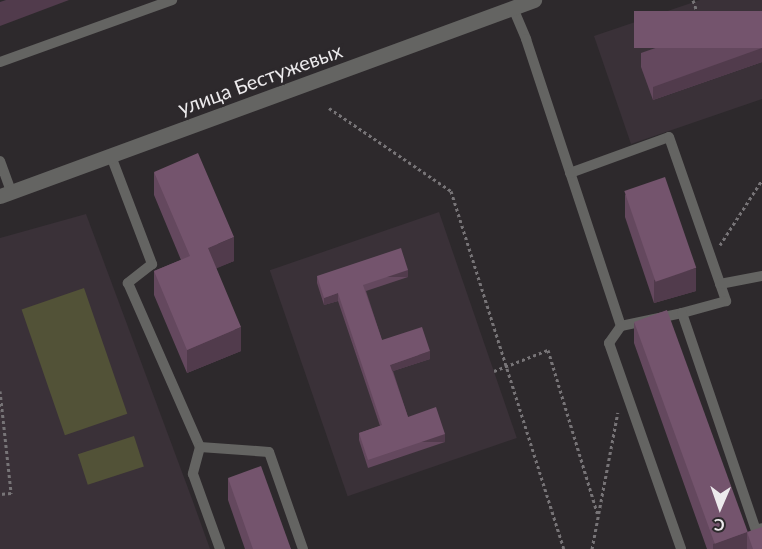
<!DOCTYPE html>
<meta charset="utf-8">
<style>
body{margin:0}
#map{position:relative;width:762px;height:549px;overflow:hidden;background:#2d292c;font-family:Lato,sans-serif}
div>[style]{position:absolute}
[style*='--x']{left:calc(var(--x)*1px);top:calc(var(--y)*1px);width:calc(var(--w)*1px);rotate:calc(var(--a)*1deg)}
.built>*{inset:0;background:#3a3138;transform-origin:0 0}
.green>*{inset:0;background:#525237;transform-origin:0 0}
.path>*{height:3px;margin-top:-1.5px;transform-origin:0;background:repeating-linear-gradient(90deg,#777477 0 3px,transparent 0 6px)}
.service>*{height:10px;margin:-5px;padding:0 5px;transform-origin:5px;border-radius:5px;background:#646462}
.minor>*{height:15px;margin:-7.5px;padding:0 7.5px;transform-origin:7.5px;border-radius:7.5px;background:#646462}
.wall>*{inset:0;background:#64485e}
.shaded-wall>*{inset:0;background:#513b4c;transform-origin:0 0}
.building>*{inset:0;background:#74546d;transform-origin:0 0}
span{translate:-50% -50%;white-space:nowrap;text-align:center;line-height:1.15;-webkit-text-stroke:5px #2d292c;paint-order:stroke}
.street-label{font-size:20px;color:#eceaec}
.north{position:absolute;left:690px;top:477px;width:60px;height:60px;-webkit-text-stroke:4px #2d292c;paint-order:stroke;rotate:182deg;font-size:16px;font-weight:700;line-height:24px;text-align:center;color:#eceaec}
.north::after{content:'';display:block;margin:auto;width:21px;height:27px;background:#eceaec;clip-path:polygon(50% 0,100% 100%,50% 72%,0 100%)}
</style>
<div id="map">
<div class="built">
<i style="clip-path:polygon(700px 0,762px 0,762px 99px,631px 144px,594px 36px)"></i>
<i style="left:439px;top:212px;width:239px;height:179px;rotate:71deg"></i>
<i style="clip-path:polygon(86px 214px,192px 499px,210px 549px,0 549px,0 238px)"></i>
</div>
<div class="green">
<i style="left:84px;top:288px;width:133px;height:66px;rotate:71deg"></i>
<i style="left:134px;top:436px;width:32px;height:59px;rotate:72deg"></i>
</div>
<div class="path">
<i style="--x:693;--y:0;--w:37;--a:71"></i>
<i style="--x:329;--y:108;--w:148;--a:34.2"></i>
<i style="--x:451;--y:191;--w:375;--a:72.5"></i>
<i style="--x:720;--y:245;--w:77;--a:-57.1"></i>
<i style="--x:494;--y:371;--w:58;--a:-21.3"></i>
<i style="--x:548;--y:350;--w:173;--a:73.2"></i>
<i style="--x:0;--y:391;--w:103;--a:83.8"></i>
<i style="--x:11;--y:493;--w:11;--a:175"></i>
<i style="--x:592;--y:549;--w:139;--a:-79.3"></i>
</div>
<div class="service">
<i style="--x:513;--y:8;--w:34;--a:67"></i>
<i style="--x:526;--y:39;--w:302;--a:71.7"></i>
<i style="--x:621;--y:326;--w:21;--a:125"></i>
<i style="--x:609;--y:343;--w:218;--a:70.7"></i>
<i style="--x:0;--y:62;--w:183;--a:-19.8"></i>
<i style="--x:111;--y:156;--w:116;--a:69.2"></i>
<i style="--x:152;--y:264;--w:31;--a:142"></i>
<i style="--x:128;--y:283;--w:179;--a:66.3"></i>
<i style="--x:200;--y:447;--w:28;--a:105"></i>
<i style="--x:193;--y:474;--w:80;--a:70.2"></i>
<i style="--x:0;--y:161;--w:33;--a:70"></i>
<i style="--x:570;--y:173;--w:105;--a:-20"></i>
<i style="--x:669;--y:137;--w:174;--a:70.8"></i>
<i style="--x:726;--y:301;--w:46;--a:164.7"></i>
<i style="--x:720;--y:284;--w:43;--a:-10.8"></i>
<i style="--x:621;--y:326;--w:62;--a:-12"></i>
<i style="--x:682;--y:313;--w:229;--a:71.2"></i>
<i style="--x:756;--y:530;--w:6;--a:-18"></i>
<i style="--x:200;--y:447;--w:69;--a:4.1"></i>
<i style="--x:269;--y:452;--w:103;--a:70.7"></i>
</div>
<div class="minor">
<i style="--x:0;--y:196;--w:569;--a:-20.16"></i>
</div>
<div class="wall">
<i style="clip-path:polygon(762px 11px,762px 62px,653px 100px,641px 67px,641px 53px)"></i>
<i style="clip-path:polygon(154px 172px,234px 261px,216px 268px,241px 351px,187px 373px,154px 295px,154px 271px,181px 260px,154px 195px)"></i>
<i style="clip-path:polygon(625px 194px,696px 291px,654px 303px,625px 217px)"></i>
<i style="clip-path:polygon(317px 276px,408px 277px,366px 291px,382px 340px,430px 359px,393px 371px,408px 417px,445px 442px,368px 468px,359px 440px,359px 433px,380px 426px,338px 301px,324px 305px,317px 283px)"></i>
<i style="clip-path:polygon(634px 322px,747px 532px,762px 549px,707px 549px,634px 343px)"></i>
<i style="clip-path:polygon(228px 478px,291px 549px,245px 549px,228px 500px)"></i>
</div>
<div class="shaded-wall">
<i style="clip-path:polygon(6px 0,69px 0,0 26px,0 2px)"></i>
<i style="clip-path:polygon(762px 48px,762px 62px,653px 100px,653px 87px)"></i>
<i style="clip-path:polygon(234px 237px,234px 261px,208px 272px,208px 248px)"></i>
<i style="clip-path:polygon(696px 268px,696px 291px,654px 303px,654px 280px)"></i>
<i style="left:408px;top:270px;width:7px;height:47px;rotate:90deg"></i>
<i style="clip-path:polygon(338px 293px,338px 301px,324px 305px,324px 298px)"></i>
<i style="clip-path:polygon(241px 327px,241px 351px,187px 373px,187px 350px)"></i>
<i style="clip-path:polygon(430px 351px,430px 359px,390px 372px,390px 365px)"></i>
<i style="left:445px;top:434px;width:8px;height:81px;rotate:90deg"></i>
<i style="clip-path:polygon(747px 532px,747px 549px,713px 549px,713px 544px)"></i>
</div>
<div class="building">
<i style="left:762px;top:11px;width:37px;height:128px;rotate:90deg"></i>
<i style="clip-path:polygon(198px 153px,234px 237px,208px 248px,241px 327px,187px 350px,154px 271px,190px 256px,154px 172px)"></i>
<i style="left:665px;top:177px;width:96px;height:43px;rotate:71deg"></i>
<i style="clip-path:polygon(401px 248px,408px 270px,363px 285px,382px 340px,422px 327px,430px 351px,390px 365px,408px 417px,436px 407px,445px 434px,368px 460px,359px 433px,382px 425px,338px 293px,324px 298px,317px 276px)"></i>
<i style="left:667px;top:310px;width:236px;height:35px;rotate:70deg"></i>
<i style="clip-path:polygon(261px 466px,291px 549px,253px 549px,228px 478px)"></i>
<i style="clip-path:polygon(762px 527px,762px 549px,753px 549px,747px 532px)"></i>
</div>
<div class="street-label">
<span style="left:260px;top:79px;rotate:-20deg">улица Бестужевых</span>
</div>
<div class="north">С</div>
</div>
